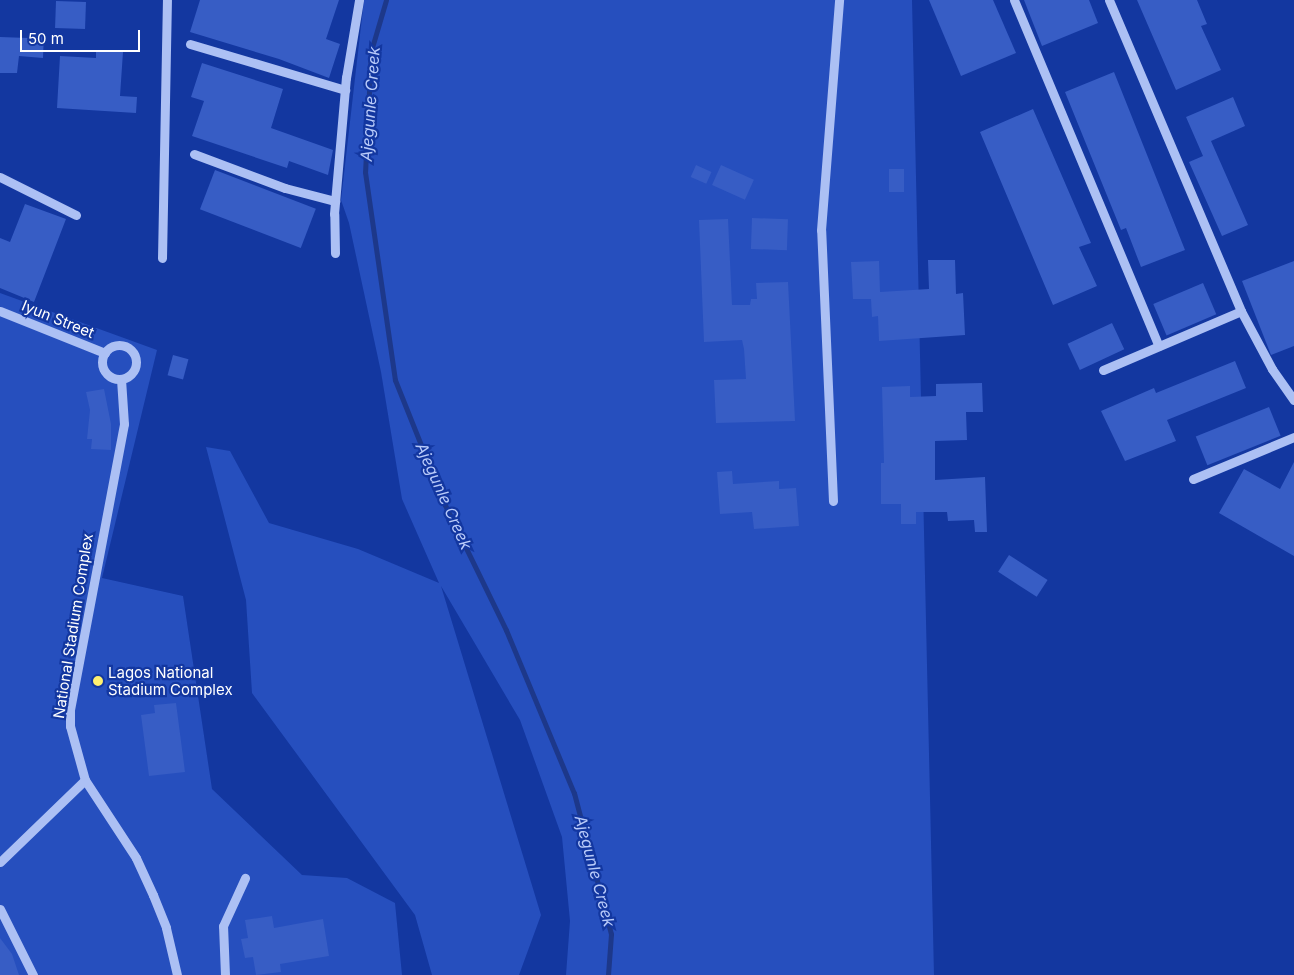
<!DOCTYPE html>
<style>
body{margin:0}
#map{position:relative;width:1294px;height:975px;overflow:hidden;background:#1337a0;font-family:Inter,sans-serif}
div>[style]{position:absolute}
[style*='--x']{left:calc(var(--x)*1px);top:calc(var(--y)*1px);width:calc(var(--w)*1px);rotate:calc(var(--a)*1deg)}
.green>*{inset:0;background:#264fbe}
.stream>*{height:5px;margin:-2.5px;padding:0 2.5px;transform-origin:2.5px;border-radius:2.5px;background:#1d388a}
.building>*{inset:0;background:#375dc5;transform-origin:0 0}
.minor>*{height:9px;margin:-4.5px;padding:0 4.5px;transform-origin:4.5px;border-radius:4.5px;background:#acc0f4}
.minor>.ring{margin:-4.5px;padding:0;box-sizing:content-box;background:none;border:9px solid #acc0f4;border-radius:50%}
.dots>*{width:14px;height:14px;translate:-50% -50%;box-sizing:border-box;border:2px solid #1337a0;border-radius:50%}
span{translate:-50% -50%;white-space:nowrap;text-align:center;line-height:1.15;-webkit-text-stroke:4.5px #1337a0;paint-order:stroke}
.street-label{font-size:15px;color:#fff}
.poi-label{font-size:15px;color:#fff}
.left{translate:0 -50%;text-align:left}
.water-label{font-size:16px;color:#b9cbfa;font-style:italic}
.scale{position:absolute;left:20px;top:30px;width:120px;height:22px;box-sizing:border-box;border:2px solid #fff;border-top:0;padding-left:6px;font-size:15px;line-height:18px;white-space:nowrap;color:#fff;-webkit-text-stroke:4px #1337a0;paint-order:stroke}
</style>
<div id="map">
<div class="green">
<i style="clip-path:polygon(364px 0,912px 0,934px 975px,566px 975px,570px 921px,562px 837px,520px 720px,441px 586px,541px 915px,519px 975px,432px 975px,415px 915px,252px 693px,246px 600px,206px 447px,230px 451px,269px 523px,358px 549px,439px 583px,402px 499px,381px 372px,349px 223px,341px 200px)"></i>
<i style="clip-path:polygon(0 293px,157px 350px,102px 578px,183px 596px,212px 789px,302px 875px,347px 878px,395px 903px,402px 975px,0 975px)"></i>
</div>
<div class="stream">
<i style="--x:386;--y:0;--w:53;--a:106.4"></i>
<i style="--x:371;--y:51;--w:121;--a:92.8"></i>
<i style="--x:365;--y:172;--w:210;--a:81.8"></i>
<i style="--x:395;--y:380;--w:135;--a:68.2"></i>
<i style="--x:445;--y:505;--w:139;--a:64"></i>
<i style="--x:506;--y:630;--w:177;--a:67.4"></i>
<i style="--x:574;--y:793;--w:146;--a:75.3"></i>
<i style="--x:611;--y:934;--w:41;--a:94.2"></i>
</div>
<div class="building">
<i style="clip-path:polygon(200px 0,339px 0,326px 39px,340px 44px,329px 78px,279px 59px,190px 32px)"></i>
<i style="clip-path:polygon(929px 0,993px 0,1016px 53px,961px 76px)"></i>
<i style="clip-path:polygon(1024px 0,1089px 0,1098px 23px,1042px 46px)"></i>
<i style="clip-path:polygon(1137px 0,1197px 0,1207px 24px,1201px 26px,1221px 70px,1176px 90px)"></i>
<i style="left:56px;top:1px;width:30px;height:27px;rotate:2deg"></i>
<i style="clip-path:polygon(28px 33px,44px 33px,43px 58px,19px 56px,17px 73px,0 73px,0 37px,28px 38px)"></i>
<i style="clip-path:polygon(96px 50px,123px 52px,120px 96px,137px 97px,136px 113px,57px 108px,60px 56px,96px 58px)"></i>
<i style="clip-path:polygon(202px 63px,283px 89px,271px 128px,333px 150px,328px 175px,289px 161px,287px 168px,192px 136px,204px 101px,191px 97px)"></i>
<i style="clip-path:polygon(1114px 72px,1185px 250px,1141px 267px,1126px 228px,1121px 230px,1065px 92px)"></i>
<i style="clip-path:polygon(1233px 97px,1245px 126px,1211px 141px,1248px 225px,1222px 236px,1189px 162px,1203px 156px,1186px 117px)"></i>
<i style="clip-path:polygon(1033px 109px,1091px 243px,1079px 247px,1097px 286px,1053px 305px,980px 132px)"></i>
<i style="left:696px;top:165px;width:17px;height:13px;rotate:24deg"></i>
<i style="left:721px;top:165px;width:36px;height:22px;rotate:24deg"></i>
<i style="left:889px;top:169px;width:15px;height:23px"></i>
<i style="left:215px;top:170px;width:108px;height:42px;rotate:21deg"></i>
<i style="clip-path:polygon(25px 204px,66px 219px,34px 302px,0 288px,0 238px,10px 242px)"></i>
<i style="left:752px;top:218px;width:36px;height:31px;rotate:2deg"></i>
<i style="clip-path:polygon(728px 219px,732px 305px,750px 305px,751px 299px,757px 299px,756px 283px,788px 282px,795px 421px,716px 423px,714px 380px,746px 379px,744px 349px,742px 340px,704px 342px,699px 220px)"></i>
<i style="clip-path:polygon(928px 260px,955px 260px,956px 294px,963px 293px,965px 335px,879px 341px,878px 316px,872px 317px,871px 299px,853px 299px,851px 262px,879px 261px,880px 292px,929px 289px)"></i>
<i style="clip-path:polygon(1294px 261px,1294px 346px,1271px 355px,1242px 281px)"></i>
<i style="left:1203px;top:283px;width:34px;height:54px;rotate:67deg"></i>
<i style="left:1112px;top:323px;width:29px;height:49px;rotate:65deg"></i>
<i style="left:173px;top:355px;width:16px;height:21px;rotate:15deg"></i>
<i style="clip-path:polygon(1235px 361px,1246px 388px,1167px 420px,1176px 441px,1125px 461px,1101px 411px,1154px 388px,1156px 393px)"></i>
<i style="clip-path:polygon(982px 383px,983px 412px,966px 412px,967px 440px,935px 441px,935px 480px,985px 477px,987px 532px,975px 532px,974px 520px,948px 521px,947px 512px,916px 512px,916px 524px,901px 524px,901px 504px,881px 504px,881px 463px,884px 463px,882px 387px,910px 386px,910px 397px,936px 396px,936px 384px)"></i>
<i style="clip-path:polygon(104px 389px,111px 424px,111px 450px,91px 449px,92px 439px,87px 439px,90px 410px,86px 392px)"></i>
<i style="left:1269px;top:407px;width:31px;height:79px;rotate:68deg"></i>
<i style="clip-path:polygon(1294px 462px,1294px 556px,1219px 513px,1244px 469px,1280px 489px)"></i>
<i style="clip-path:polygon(732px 471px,733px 484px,779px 481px,779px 489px,796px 488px,799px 526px,754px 529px,752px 512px,720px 514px,717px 472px)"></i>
<i style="left:1009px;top:555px;width:46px;height:20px;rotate:33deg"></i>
<i style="clip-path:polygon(176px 703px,185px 772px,149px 776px,141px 715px,155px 713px,154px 705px)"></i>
<i style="clip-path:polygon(272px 916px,274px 928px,323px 919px,329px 956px,280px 964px,281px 972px,256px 975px,253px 957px,245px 958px,241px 939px,248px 938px,245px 920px)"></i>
<i style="clip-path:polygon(0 938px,12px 954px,19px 975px,0 975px)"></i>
</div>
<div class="minor">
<i style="--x:1014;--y:0;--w:375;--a:67.3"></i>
<i style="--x:1109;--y:0;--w:338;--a:67"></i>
<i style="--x:1241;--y:311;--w:66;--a:61.9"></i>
<i style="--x:1272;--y:369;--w:38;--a:55"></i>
<i style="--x:190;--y:44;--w:162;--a:16.5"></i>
<i style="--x:194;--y:154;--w:97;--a:20.5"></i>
<i style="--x:285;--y:188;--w:52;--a:14.6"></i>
<i style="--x:0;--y:177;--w:85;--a:26.6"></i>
<i style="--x:335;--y:253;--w:39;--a:-91"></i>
<i style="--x:334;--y:214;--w:137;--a:-85"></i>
<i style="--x:346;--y:78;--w:79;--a:-80.5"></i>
<i style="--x:162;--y:258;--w:258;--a:-88.9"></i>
<i style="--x:0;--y:311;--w:113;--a:21.8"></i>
<i class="ring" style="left:102px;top:345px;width:25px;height:25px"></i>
<i style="--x:1103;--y:370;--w:150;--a:-23.1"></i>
<i style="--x:121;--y:379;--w:45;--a:86.2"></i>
<i style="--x:124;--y:424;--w:291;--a:100.7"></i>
<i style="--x:70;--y:710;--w:16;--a:90"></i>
<i style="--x:70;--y:726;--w:56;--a:74.5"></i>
<i style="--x:85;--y:780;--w:93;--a:56.8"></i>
<i style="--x:136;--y:858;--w:41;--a:65.3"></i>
<i style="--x:153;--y:895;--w:35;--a:68"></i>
<i style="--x:166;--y:928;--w:48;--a:76.8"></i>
<i style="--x:1193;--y:479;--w:109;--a:-22.6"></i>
<i style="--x:833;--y:501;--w:271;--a:-92.5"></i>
<i style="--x:821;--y:230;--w:231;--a:-85.5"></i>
<i style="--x:0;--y:862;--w:118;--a:-44"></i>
<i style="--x:0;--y:909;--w:74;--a:63.4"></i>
<i style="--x:225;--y:975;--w:49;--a:-92.3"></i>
<i style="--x:223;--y:926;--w:53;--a:-65.4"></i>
</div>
<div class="dots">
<i style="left:98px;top:681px;background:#fff070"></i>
</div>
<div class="street-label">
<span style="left:58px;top:319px;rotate:22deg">Iyun Street</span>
<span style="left:73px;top:626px;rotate:-81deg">National Stadium Complex</span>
</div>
<div class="poi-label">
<span class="left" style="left:108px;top:681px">Lagos National<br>Stadium Complex</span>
</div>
<div class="water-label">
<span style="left:370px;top:104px;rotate:-86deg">Ajegunle Creek</span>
<span style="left:444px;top:496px;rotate:66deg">Ajegunle Creek</span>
<span style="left:595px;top:871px;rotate:75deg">Ajegunle Creek</span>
</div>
<div class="scale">50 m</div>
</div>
